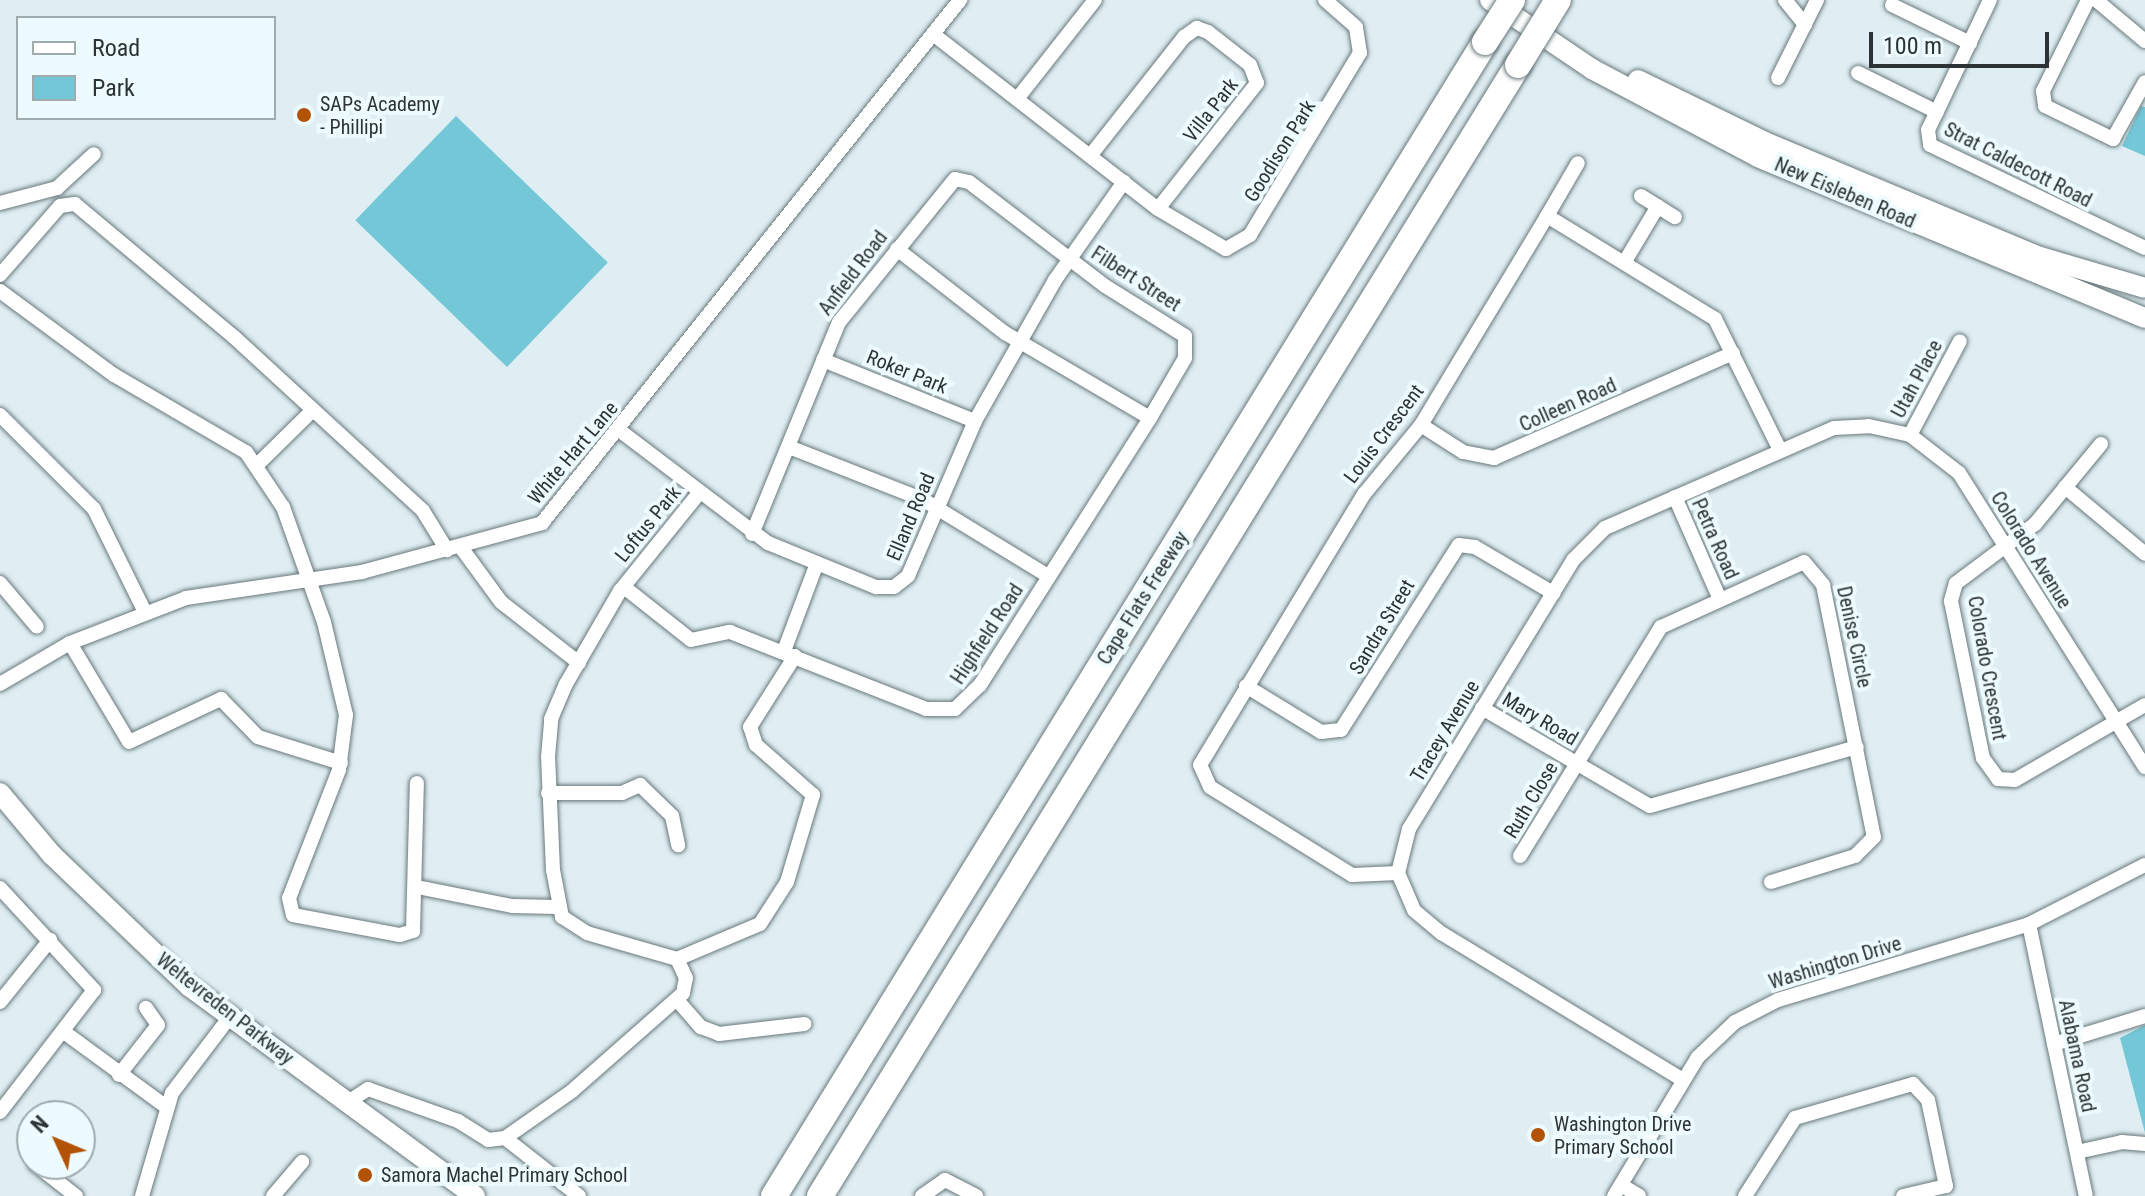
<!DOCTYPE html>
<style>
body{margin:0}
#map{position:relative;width:2145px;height:1196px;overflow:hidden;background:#deeef2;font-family:"Roboto Condensed",sans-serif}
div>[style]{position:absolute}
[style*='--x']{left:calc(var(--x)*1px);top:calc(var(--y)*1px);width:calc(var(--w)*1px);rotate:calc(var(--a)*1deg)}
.green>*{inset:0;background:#74c7d7;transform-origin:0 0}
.roads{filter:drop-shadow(0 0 2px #69787b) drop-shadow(0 0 2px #69787b)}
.street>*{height:14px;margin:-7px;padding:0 7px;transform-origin:7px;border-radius:7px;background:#fff}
.secondary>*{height:20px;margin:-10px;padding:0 10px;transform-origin:10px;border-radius:10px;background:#fff}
.highway>*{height:26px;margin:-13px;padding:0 13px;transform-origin:13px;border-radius:13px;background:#fff}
.bridges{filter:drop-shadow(0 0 2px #69787b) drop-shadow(0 0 2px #69787b)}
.highway-bridge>*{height:26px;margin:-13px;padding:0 13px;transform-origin:13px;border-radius:13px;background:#fff}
.dots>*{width:22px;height:22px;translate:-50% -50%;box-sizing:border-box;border:4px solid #edfbfe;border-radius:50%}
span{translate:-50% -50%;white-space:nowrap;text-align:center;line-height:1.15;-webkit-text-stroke:8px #edfbfe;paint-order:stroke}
.poi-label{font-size:20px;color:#2d3334}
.left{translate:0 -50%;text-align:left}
.street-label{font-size:20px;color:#2d3334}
.legend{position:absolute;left:16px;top:16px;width:260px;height:104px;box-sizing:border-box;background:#edfbfe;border:2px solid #a0abad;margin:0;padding:10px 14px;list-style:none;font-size:24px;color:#2d3334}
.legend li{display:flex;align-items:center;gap:16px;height:40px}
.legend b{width:40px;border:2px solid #a0abad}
.north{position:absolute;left:16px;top:1100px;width:80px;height:80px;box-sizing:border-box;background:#edfbfe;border:2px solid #a0abad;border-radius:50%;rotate:314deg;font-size:22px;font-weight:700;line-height:32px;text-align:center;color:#2d3334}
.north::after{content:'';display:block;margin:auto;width:28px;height:36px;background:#b15205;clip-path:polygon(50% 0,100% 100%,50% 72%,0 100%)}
.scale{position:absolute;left:1869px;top:32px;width:180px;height:36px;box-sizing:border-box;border:4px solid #2d3334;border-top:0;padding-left:10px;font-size:24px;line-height:28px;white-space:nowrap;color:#2d3334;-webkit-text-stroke:6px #edfbfe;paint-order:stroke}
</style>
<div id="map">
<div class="green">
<i style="clip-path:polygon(2141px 106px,2145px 107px,2145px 156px,2122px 146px)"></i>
<i style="left:456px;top:116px;width:211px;height:145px;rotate:44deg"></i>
<i style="clip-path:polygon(2145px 1025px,2145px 1133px,2120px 1038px)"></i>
</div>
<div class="roads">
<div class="street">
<i style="--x:1785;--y:0;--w:32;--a:51"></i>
<i style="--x:1990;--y:0;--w:144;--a:115.5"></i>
<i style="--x:1928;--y:130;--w:15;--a:82"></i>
<i style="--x:1930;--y:145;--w:238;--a:25.6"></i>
<i style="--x:2088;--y:0;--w:102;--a:116.3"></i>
<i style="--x:2043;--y:91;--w:15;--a:82"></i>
<i style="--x:2045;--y:106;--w:76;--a:25.9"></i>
<i style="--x:2113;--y:139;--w:65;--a:-60.7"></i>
<i style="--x:2096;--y:0;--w:64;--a:39.9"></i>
<i style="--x:1892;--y:5;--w:87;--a:26"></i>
<i style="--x:933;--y:34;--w:285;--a:37.9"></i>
<i style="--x:1158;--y:209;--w:79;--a:30.5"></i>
<i style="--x:1226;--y:249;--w:28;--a:-30"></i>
<i style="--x:1250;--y:235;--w:213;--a:-58.9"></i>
<i style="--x:1360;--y:53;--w:26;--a:-99"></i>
<i style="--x:1356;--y:27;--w:41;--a:-138.9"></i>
<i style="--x:1858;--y:73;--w:88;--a:26.3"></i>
<i style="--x:1778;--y:78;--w:87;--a:-63.4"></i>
<i style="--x:1017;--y:99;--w:126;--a:-51.8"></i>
<i style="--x:1090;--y:156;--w:152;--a:-51.7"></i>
<i style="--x:1184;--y:37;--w:16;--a:-35"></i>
<i style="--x:1197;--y:28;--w:12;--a:20"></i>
<i style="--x:1208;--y:32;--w:53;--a:38.2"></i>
<i style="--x:1250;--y:65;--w:19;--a:69"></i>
<i style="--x:1257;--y:83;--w:160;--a:128.2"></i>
<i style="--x:1641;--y:196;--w:40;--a:32"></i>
<i style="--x:0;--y:203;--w:59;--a:-14.7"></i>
<i style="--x:57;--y:188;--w:50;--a:-42.6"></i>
<i style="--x:1547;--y:216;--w:61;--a:-59.7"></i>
<i style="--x:897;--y:249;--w:137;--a:37.9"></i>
<i style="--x:1005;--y:333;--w:168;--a:30.4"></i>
<i style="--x:1624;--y:263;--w:66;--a:-59.2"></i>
<i style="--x:0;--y:275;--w:91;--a:-49"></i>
<i style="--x:60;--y:206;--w:15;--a:-8"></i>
<i style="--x:75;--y:204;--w:207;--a:39.9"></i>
<i style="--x:234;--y:337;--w:257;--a:42.6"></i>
<i style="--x:423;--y:511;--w:46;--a:58.4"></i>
<i style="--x:0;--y:291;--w:142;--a:36.4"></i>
<i style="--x:114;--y:375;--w:153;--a:30.3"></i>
<i style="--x:246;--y:452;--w:66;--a:56.1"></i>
<i style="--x:283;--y:507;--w:122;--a:70.4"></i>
<i style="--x:324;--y:622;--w:96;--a:76.7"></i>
<i style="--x:346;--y:715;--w:55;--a:97.3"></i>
<i style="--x:339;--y:770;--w:137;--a:111.3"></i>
<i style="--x:289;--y:898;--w:17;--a:77"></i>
<i style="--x:293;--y:915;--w:109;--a:10.6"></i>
<i style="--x:400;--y:935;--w:14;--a:-17"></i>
<i style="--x:413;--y:931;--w:148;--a:-88.5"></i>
<i style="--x:823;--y:360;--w:164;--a:21.9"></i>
<i style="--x:0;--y:415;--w:133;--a:45"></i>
<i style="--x:94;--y:509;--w:115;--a:63.7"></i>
<i style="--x:1421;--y:425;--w:50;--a:32.7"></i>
<i style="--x:1463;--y:452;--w:32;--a:11"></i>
<i style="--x:1494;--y:458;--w:261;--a:-23.7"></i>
<i style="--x:619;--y:430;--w:187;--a:37.2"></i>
<i style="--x:768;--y:543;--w:117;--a:22.2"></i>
<i style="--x:876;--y:587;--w:18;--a:0"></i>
<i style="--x:894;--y:587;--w:18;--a:-38"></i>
<i style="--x:908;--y:576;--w:169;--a:-66.6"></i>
<i style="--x:975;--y:421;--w:162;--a:-60.4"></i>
<i style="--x:1055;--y:280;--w:120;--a:-54.9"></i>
<i style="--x:1910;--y:435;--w:106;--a:-62"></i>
<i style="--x:2101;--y:444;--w:104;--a:129.5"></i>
<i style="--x:2035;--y:524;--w:99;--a:143.2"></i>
<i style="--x:1956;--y:583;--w:19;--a:106"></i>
<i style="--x:1951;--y:601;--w:160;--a:78.5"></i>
<i style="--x:1983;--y:758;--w:26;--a:54"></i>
<i style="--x:1998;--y:779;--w:17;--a:3"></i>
<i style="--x:2015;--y:780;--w:150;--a:-30"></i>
<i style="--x:789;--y:447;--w:143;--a:21.4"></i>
<i style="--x:922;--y:499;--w:148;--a:31.4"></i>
<i style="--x:258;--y:464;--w:77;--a:-44.5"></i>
<i style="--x:2065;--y:487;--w:104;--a:39.9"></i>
<i style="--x:1675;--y:497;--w:109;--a:66.3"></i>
<i style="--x:460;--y:546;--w:69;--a:53.8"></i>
<i style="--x:501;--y:602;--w:99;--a:38"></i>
<i style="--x:0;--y:583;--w:57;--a:49.9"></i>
<i style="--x:624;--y:587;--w:85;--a:38.3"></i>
<i style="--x:691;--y:640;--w:40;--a:-12"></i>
<i style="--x:730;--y:632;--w:211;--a:21.4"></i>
<i style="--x:926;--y:709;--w:29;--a:0"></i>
<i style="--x:955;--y:709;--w:35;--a:-44"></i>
<i style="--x:980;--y:685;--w:317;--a:-57.5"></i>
<i style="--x:1150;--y:418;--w:69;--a:-59.7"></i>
<i style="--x:1185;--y:358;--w:22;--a:-90"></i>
<i style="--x:1185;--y:336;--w:94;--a:-148"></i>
<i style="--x:1105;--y:286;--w:171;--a:-142.6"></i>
<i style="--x:969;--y:182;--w:14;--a:-168"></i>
<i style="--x:955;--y:179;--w:184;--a:129"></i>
<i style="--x:839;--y:322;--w:229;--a:112.3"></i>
<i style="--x:70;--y:643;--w:115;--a:59.2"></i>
<i style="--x:129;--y:742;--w:102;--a:-25.1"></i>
<i style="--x:221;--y:699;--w:53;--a:45.8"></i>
<i style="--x:258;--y:737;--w:87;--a:17.4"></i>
<i style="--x:784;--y:651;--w:94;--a:-69.4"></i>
<i style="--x:0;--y:684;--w:81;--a:-30.4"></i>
<i style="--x:70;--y:643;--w:124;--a:-21.2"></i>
<i style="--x:186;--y:598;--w:178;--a:-8.4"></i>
<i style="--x:362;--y:572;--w:187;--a:-15.2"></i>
<i style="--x:542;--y:523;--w:670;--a:-51.37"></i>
<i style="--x:1246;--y:686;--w:88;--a:31.5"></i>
<i style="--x:1321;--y:732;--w:20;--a:-6"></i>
<i style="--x:1341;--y:730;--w:219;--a:-57.5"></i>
<i style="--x:1459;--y:545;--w:16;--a:7"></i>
<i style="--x:1475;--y:547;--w:91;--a:30.5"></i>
<i style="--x:1482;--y:708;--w:194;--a:30.3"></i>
<i style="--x:1650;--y:806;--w:215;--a:-15.9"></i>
<i style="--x:548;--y:793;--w:74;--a:0"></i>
<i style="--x:622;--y:793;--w:20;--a:-24"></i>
<i style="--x:640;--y:785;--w:45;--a:44.1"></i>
<i style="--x:672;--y:816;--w:30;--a:78"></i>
<i style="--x:1520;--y:856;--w:269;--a:-58.4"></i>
<i style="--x:1661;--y:627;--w:157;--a:-24.4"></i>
<i style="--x:1804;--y:562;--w:30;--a:50"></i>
<i style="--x:1823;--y:585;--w:257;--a:78.6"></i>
<i style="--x:1874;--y:837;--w:27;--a:135"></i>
<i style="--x:1855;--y:856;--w:88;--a:162.8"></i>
<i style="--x:1398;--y:873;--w:46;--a:177.5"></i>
<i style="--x:1352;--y:875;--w:167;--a:-148.2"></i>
<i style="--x:1210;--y:787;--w:24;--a:-114"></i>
<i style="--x:1200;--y:765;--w:318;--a:-58.8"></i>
<i style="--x:1365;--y:493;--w:88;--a:-50.5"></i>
<i style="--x:1421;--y:425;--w:244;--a:-58.9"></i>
<i style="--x:1547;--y:216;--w:197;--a:31.5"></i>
<i style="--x:1715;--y:319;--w:146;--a:63.6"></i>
<i style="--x:417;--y:887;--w:97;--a:11.3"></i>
<i style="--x:512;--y:906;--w:45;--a:1.3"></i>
<i style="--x:0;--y:888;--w:139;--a:47.3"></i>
<i style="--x:94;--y:990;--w:154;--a:127.6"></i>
<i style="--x:2029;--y:924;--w:278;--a:78.2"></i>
<i style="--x:677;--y:959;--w:90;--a:-22.9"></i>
<i style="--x:760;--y:924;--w:50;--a:-57.3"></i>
<i style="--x:787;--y:882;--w:91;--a:-73.4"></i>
<i style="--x:813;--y:795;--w:76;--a:-138.7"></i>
<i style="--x:756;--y:745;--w:19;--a:-108"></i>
<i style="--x:750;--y:727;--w:84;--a:-57.6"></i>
<i style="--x:678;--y:1001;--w:35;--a:49"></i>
<i style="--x:701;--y:1027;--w:19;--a:21"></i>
<i style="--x:719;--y:1034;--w:86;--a:-6.7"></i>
<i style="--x:0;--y:1002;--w:80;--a:-51.1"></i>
<i style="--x:64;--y:1032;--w:125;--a:36.2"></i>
<i style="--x:2054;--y:1044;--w:95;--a:-17.1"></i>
<i style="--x:119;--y:1075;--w:63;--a:-52"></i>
<i style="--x:158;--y:1025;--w:21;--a:-125"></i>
<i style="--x:1683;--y:1080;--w:283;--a:-148.7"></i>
<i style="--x:1441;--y:933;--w:35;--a:-140"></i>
<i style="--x:1414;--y:910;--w:40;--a:-113.4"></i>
<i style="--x:1398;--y:873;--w:45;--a:-76"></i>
<i style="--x:1409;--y:829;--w:315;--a:-58.6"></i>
<i style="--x:1573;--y:560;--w:45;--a:-45"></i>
<i style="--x:1605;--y:528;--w:250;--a:-23.6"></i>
<i style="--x:1834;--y:428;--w:35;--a:-3"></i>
<i style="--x:1869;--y:426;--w:42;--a:12.4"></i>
<i style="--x:1910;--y:435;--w:62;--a:37.8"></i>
<i style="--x:1959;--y:473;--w:348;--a:57.7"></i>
<i style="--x:348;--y:1102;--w:24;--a:-33"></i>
<i style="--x:368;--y:1089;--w:96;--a:19.6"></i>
<i style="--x:458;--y:1121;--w:36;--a:32"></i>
<i style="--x:488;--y:1140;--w:17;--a:-7"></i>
<i style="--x:505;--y:1138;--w:82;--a:-35"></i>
<i style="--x:572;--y:1091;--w:148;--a:-41.4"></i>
<i style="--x:683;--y:993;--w:15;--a:-79"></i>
<i style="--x:686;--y:978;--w:21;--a:-115"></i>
<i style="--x:677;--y:959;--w:94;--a:-163.9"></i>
<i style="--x:587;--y:933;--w:30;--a:-147"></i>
<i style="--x:562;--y:917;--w:48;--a:-100.8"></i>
<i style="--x:553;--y:870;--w:113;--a:-92.5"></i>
<i style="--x:548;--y:757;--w:38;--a:-85"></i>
<i style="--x:551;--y:719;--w:38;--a:-67"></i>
<i style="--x:566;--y:684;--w:108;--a:-59.9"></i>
<i style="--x:620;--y:591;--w:126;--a:-51.1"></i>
<i style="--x:505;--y:1138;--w:94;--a:38.1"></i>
<i style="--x:2077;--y:1152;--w:46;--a:-12.5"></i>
<i style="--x:2122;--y:1142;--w:23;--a:5"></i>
<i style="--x:35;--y:1164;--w:52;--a:38"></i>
<i style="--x:1621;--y:1185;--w:21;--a:31"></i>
<i style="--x:142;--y:1196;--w:107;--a:-73.8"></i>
<i style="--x:172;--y:1093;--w:94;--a:-52.8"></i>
<i style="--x:273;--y:1196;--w:45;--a:-49.5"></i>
<i style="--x:922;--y:1196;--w:28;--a:-35"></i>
<i style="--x:945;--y:1180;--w:35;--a:27"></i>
<i style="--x:1614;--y:1196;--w:162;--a:-58.9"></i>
<i style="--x:1698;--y:1057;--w:51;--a:-43.4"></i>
<i style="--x:1735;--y:1022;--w:48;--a:-27.1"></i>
<i style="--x:1778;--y:1000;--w:262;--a:-16.8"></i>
<i style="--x:2029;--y:924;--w:130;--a:-27"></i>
<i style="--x:1745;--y:1196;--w:93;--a:-57.3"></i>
<i style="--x:1795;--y:1118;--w:123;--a:-16.1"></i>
<i style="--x:1913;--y:1084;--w:22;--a:47"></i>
<i style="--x:1928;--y:1100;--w:88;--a:78.2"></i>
<i style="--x:1946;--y:1186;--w:44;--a:166.9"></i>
</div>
<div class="secondary">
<i style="--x:1490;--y:0;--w:123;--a:34.1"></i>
<i style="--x:1592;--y:69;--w:188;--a:27.9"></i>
<i style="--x:1758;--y:157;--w:419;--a:22.6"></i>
<i style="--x:1638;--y:80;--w:141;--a:26"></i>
<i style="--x:1765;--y:142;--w:298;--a:22.7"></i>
<i style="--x:2040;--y:257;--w:109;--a:16.4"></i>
<i style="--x:0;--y:793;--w:81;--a:50"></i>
<i style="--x:52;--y:855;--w:190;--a:43.7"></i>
<i style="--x:189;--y:986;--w:355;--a:36.3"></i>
</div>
<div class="highway">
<i style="--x:774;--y:1196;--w:1355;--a:-58.36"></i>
<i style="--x:820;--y:1196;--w:1329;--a:-58.32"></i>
</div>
</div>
<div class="bridges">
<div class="highway-bridge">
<i style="--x:1485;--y:42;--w:50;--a:-57.3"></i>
<i style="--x:1518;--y:65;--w:76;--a:-58.4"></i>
</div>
</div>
<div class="dots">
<i style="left:304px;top:115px;background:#b15205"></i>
<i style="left:1538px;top:1135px;background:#b15205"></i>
<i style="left:365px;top:1175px;background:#b15205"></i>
</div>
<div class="poi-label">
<span class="left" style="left:320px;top:116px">SAPs Academy<br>- Phillipi</span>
<span class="left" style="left:1554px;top:1136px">Washington Drive<br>Primary School</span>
<span class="left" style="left:381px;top:1175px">Samora Machel Primary School</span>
</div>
<div class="street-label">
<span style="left:1211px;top:110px;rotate:-52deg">Villa Park</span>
<span style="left:1280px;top:151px;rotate:-58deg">Goodison Park</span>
<span style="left:2018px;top:165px;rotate:27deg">Strat Caldecott Road</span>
<span style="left:1845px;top:193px;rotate:23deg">New Eisleben Road</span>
<span style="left:853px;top:273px;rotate:-53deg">Anfield Road</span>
<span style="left:1136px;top:279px;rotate:33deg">Filbert Street</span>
<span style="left:907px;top:372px;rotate:22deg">Roker Park</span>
<span style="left:1917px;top:379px;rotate:-62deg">Utah Place</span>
<span style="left:1568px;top:405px;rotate:-24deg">Colleen Road</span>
<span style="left:1384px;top:434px;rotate:-53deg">Louis Crescent</span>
<span style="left:573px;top:453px;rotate:-50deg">White Hart Lane</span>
<span style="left:911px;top:517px;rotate:-67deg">Elland Road</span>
<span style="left:648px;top:524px;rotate:-51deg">Loftus Park</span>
<span style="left:1715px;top:539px;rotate:66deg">Petra Road</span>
<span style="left:2031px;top:550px;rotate:58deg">Colorado Avenue</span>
<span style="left:1143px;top:598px;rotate:-58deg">Cape Flats Freeway</span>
<span style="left:1382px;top:627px;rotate:-59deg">Sandra Street</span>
<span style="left:987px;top:634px;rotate:-57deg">Highfield Road</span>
<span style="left:1854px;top:637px;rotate:78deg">Denise Circle</span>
<span style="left:1987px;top:668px;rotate:80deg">Colorado Crescent</span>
<span style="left:1540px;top:719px;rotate:31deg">Mary Road</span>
<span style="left:1445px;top:731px;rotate:-59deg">Tracey Avenue</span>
<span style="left:1531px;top:800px;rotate:-59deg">Ruth Close</span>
<span style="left:1835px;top:963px;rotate:-17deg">Washington Drive</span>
<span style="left:225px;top:1009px;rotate:38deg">Weltevreden Parkway</span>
<span style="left:2077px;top:1056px;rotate:78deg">Alabama Road</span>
</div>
<ul class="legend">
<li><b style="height:10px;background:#fff"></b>Road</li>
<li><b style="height:22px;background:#74c7d7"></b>Park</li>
</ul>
<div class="north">N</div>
<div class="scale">100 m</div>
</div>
